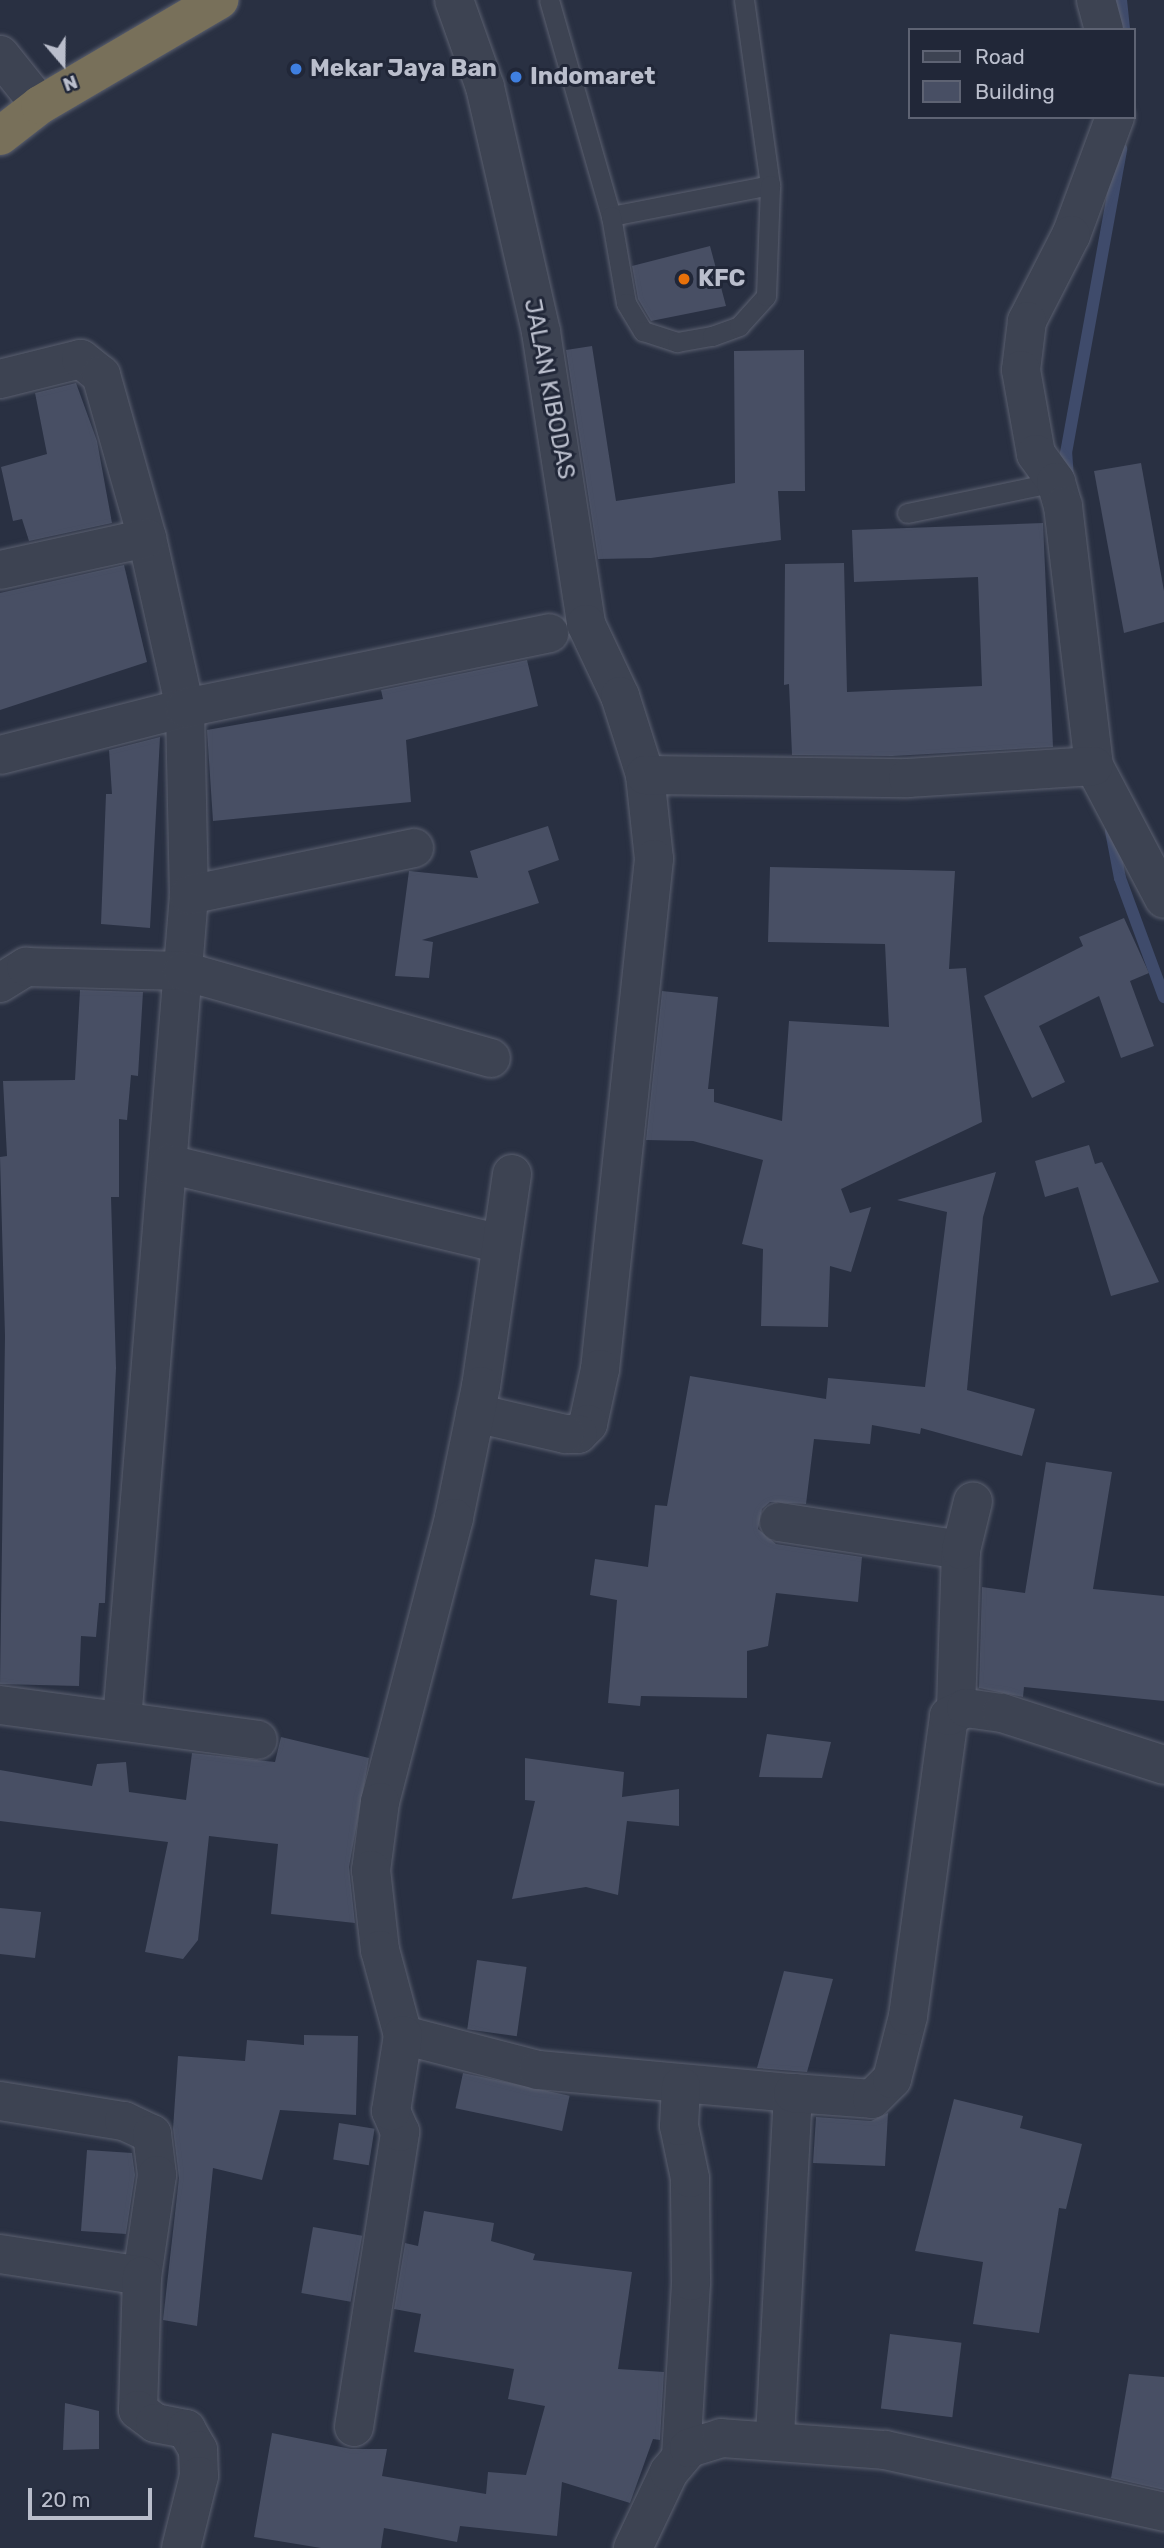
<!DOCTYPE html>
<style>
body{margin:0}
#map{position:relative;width:1164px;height:2548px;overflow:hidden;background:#293042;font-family:Rubik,sans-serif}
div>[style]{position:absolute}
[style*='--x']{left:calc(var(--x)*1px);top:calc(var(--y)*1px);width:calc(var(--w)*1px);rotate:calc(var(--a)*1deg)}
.stream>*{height:12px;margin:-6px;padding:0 6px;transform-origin:6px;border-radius:6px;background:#3f4b6b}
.building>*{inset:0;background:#484f64;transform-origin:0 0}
.roads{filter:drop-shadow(0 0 2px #5b6070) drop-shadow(0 0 2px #5b6070)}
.lane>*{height:19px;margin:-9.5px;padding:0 9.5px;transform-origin:9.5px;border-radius:9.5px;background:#3d4352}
.street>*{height:38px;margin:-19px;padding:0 19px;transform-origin:19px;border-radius:19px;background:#3d4352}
.highway>*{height:38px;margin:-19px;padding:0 19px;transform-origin:19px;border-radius:19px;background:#78705a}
.dots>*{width:19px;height:19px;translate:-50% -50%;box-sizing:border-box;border:4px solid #212738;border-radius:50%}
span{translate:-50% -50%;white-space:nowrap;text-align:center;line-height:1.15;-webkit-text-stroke:6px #212738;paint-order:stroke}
.poi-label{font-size:24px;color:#babecc;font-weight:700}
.left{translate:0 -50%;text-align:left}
.street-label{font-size:24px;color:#babecc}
.legend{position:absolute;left:908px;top:28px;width:228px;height:91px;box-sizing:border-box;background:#212738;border:2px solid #5e6373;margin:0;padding:9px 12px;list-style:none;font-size:21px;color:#babecc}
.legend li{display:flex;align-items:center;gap:14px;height:35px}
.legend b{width:35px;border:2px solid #5e6373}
.north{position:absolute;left:28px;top:28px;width:70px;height:70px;-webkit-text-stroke:5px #212738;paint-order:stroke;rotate:160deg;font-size:19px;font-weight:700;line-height:28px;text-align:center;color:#babecc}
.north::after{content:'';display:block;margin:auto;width:24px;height:32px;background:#babecc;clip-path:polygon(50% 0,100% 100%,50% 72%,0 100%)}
.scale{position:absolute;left:28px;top:2488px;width:124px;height:32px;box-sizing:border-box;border:4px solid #babecc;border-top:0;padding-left:9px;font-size:21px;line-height:24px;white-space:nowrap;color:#babecc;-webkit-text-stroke:5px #212738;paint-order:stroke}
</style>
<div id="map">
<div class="stream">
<i style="--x:1121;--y:0;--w:30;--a:84"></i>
<i style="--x:1068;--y:479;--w:26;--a:-94"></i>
<i style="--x:1066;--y:453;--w:309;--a:-79.7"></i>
<i style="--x:1111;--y:831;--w:48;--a:79.2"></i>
<i style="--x:1120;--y:878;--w:127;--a:69.7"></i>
</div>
<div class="building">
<i style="clip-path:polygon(710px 246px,726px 306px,651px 321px,638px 299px,632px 266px)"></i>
<i style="clip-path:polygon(592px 346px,616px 501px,735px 483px,734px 351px,804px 350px,805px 491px,778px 491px,781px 540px,651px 558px,598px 559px,566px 350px)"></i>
<i style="clip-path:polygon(76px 383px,97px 441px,112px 523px,29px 541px,22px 519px,13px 521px,1px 467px,47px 454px,35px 393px)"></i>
<i style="clip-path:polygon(1141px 463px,1164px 591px,1164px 622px,1124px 633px,1094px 471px)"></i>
<i style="clip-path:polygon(1043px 523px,1053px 747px,892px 756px,792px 755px,789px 684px,784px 685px,785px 564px,844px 563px,847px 692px,982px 686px,978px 577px,854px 582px,852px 530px)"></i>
<i style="clip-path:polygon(124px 565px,147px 662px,0 710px,0 593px)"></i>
<i style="clip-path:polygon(527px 660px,538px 706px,406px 740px,411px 802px,213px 821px,207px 730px,383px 699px,381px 690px)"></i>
<i style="clip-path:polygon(160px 737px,150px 928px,101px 924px,106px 794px,112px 794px,109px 750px)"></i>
<i style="clip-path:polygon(548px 826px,559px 860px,528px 871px,539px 903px,422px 940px,433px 942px,429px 978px,395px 976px,409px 871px,478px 878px,470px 851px)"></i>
<i style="clip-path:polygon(770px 867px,955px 871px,949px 969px,966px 968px,982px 1122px,841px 1189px,850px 1213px,871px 1207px,851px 1272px,830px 1266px,828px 1327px,761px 1326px,763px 1249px,742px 1244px,763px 1160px,693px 1141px,646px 1140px,662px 991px,718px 997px,708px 1089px,714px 1089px,714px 1102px,782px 1121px,789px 1021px,889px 1027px,885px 944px,768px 942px)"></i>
<i style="clip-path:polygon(1124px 918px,1149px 973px,1130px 981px,1154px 1046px,1121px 1058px,1099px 996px,1039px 1026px,1065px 1082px,1032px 1098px,984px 996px,1083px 946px,1079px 937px)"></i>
<i style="clip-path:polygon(80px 990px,143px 992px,138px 1076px,131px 1075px,127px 1120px,119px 1119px,119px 1197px,111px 1197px,116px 1368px,105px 1603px,99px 1603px,96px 1637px,81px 1636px,79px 1686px,0 1684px,5px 1336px,0 1157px,7px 1156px,3px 1081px,75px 1080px)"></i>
<i style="clip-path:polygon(1089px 1145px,1095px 1164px,1102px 1162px,1159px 1282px,1111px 1296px,1078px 1187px,1045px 1197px,1035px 1161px)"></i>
<i style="clip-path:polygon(996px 1172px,983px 1217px,967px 1390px,1035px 1409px,1022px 1456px,921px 1428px,920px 1434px,872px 1425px,870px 1444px,814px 1439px,806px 1504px,770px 1502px,762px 1509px,758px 1529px,776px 1544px,862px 1557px,858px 1602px,776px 1593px,768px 1646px,747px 1651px,747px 1698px,641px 1696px,640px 1706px,608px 1703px,617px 1600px,590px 1595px,595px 1559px,648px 1567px,655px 1505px,667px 1506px,690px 1376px,826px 1399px,828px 1378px,925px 1387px,947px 1212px,897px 1200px)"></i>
<i style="clip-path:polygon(1046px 1462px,1112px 1472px,1093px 1589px,1164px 1596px,1164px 1701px,1024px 1687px,1023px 1697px,979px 1688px,982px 1587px,1025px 1593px)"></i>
<i style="clip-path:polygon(767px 1734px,831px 1742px,822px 1778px,759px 1777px)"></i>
<i style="clip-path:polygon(281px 1737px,369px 1758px,349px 1867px,355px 1923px,271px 1914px,278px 1844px,209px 1836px,198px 1940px,183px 1959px,145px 1952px,168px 1842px,0 1821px,0 1770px,92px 1786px,97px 1764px,126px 1762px,129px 1792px,186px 1800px,192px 1753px,275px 1762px)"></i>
<i style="clip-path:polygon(525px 1758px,624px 1772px,622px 1797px,679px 1789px,679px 1826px,627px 1821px,618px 1895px,586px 1887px,512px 1899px,535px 1801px,525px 1800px)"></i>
<i style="clip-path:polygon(0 1908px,41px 1912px,35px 1958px,0 1954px)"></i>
<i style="left:477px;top:1960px;width:50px;height:70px;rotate:8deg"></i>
<i style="clip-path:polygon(784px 1971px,833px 1979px,807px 2072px,757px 2068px)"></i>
<i style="clip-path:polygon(304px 2035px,358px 2036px,356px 2115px,280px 2110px,262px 2180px,213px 2168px,197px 2326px,163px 2320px,179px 2178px,173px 2129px,178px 2056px,245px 2061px,247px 2040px,304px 2045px)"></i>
<i style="left:463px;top:2073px;width:109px;height:36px;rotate:12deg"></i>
<i style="clip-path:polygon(954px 2099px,1023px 2116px,1020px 2128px,1082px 2144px,1066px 2209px,1059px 2208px,1039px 2333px,973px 2324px,983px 2262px,915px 2251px)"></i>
<i style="clip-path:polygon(888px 2113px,885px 2166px,813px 2163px,816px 2117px,871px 2121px)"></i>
<i style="left:339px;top:2123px;width:36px;height:37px;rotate:9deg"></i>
<i style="clip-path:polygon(87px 2150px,132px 2153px,135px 2175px,126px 2234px,81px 2231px)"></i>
<i style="clip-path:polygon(424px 2211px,494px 2223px,491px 2241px,535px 2254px,533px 2260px,632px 2272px,618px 2369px,664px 2372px,660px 2440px,653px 2439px,630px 2503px,562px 2482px,557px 2536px,460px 2526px,457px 2542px,384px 2528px,381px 2548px,321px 2548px,254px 2537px,272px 2433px,351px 2449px,387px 2449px,382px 2476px,486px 2494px,488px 2472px,526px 2475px,545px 2406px,508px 2399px,514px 2369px,414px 2352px,421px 2314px,394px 2309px,405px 2243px,418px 2246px)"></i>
<i style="left:313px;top:2227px;width:50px;height:67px;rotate:10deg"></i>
<i style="left:890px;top:2334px;width:72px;height:75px;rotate:7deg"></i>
<i style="clip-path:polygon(1129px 2374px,1164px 2377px,1164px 2490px,1111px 2478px)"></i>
<i style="clip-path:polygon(65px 2403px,99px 2411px,99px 2449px,63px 2450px)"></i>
</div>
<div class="roads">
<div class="lane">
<i style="--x:549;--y:0;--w:225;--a:74"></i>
<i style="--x:611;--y:216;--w:162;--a:-11"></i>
<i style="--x:770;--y:185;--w:187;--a:-98"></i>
<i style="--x:611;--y:216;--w:88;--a:80.2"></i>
<i style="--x:626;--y:303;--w:33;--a:59"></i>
<i style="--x:643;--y:331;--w:36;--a:18"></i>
<i style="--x:677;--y:342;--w:36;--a:-10"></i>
<i style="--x:712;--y:336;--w:29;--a:-20"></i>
<i style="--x:739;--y:326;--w:40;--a:-48"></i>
<i style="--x:766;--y:296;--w:111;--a:-87.9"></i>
<i style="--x:907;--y:513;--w:152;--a:-11.8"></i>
</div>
<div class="street">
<i style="--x:454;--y:0;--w:92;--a:70.4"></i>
<i style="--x:485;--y:87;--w:251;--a:77.1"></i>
<i style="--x:541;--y:332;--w:295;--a:81.2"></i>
<i style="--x:586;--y:624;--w:80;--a:64.7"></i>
<i style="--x:620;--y:696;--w:83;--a:72.4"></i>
<i style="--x:645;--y:775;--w:84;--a:83.9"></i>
<i style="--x:654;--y:859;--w:513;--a:96.04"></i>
<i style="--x:600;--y:1369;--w:56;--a:102.3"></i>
<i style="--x:588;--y:1424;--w:14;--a:135"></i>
<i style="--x:578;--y:1434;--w:13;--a:180"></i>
<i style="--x:565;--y:1434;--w:92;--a:-166.9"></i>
<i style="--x:1096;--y:0;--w:31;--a:75"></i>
<i style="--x:0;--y:55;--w:64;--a:51.3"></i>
<i style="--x:1115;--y:117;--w:126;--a:110.4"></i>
<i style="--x:1071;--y:235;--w:97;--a:117.1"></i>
<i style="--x:1027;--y:321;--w:49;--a:97"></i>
<i style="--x:1021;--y:370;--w:85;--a:79.9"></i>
<i style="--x:1036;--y:454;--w:34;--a:54"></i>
<i style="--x:1056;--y:482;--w:25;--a:74"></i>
<i style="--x:1063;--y:506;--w:262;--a:83.2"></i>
<i style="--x:1094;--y:766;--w:150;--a:62.2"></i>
<i style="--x:0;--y:379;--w:83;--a:-13.9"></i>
<i style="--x:81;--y:359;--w:26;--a:39"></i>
<i style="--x:101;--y:375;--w:169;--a:74.2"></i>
<i style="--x:147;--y:538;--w:174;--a:77.4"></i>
<i style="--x:185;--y:708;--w:187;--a:88.8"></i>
<i style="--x:189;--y:895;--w:829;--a:94.64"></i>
<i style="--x:0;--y:570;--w:150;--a:-12.3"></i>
<i style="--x:0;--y:755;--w:191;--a:-14.3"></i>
<i style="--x:185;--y:708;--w:372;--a:-11.6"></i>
<i style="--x:645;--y:775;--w:263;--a:0.7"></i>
<i style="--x:908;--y:778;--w:186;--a:-3.7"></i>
<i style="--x:189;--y:895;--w:230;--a:-11.8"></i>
<i style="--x:0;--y:983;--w:31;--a:-32"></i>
<i style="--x:26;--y:967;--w:157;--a:1.5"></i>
<i style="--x:183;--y:971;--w:320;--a:15.8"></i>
<i style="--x:168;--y:1164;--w:342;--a:13.5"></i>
<i style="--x:512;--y:1174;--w:214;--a:98.3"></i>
<i style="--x:481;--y:1386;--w:135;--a:101.6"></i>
<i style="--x:454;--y:1518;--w:293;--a:104.6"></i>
<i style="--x:380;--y:1802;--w:69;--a:97.5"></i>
<i style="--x:371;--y:1870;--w:81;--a:83.6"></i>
<i style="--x:380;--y:1950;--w:88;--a:74.9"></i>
<i style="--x:403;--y:2035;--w:139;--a:14.5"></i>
<i style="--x:538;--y:2070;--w:256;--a:5.2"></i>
<i style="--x:793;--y:2093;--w:347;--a:93"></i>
<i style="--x:779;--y:1522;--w:184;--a:8.7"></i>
<i style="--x:961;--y:1550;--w:161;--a:91.8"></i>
<i style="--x:961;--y:1550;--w:50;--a:-76.2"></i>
<i style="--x:0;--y:1705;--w:260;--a:7.7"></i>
<i style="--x:793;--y:2093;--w:79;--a:4.3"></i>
<i style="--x:872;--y:2099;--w:28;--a:-45"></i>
<i style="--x:892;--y:2079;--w:65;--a:-75.7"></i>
<i style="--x:908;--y:2016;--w:303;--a:-82.2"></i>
<i style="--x:949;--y:1716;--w:19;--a:-25"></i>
<i style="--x:966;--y:1708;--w:36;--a:8"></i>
<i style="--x:1002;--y:1713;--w:170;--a:17.8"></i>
<i style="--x:0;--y:2101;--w:126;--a:9.2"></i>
<i style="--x:124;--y:2121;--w:31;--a:25"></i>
<i style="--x:152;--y:2134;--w:41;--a:83"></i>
<i style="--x:157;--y:2175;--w:102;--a:98.4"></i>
<i style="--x:0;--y:2254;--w:144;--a:8.8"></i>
<i style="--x:142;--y:2276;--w:134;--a:91.7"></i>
<i style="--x:138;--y:2410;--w:21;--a:37"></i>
<i style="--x:155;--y:2423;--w:32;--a:11"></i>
<i style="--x:186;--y:2429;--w:24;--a:60"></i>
<i style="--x:198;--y:2450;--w:26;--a:88"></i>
<i style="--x:199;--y:2476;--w:74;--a:104"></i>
<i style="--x:354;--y:2427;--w:299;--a:-81.1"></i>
<i style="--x:400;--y:2132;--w:23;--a:-113"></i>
<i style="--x:391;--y:2111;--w:77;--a:-81"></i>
<i style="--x:681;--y:2457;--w:176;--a:-86.7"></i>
<i style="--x:691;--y:2281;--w:103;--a:-90.6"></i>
<i style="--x:690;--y:2178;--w:53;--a:-101.9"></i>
<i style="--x:679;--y:2126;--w:40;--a:-87.1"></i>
<i style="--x:633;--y:2548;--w:84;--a:-64.7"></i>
<i style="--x:669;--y:2472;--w:31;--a:-50"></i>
<i style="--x:689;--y:2448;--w:34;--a:-17"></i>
<i style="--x:721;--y:2438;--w:164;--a:4.2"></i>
<i style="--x:885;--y:2450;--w:286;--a:12.5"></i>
</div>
<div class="highway">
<i style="--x:0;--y:136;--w:51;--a:-37.8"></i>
<i style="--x:40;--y:105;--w:208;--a:-30.4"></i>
</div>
</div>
<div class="dots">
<i style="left:296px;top:69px;background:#3f7fe0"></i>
<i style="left:516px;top:77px;background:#3f7fe0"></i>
<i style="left:684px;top:279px;background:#e8710a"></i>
</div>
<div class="poi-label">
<span class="left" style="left:310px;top:69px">Mekar Jaya Ban</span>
<span class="left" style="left:530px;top:77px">Indomaret</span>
<span class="left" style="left:698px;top:279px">KFC</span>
</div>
<div class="street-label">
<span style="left:549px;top:389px;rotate:79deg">JALAN KIBODAS</span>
</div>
<ul class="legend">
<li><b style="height:9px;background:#3d4352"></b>Road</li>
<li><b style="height:19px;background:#484f64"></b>Building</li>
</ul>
<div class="north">N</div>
<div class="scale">20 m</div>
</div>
